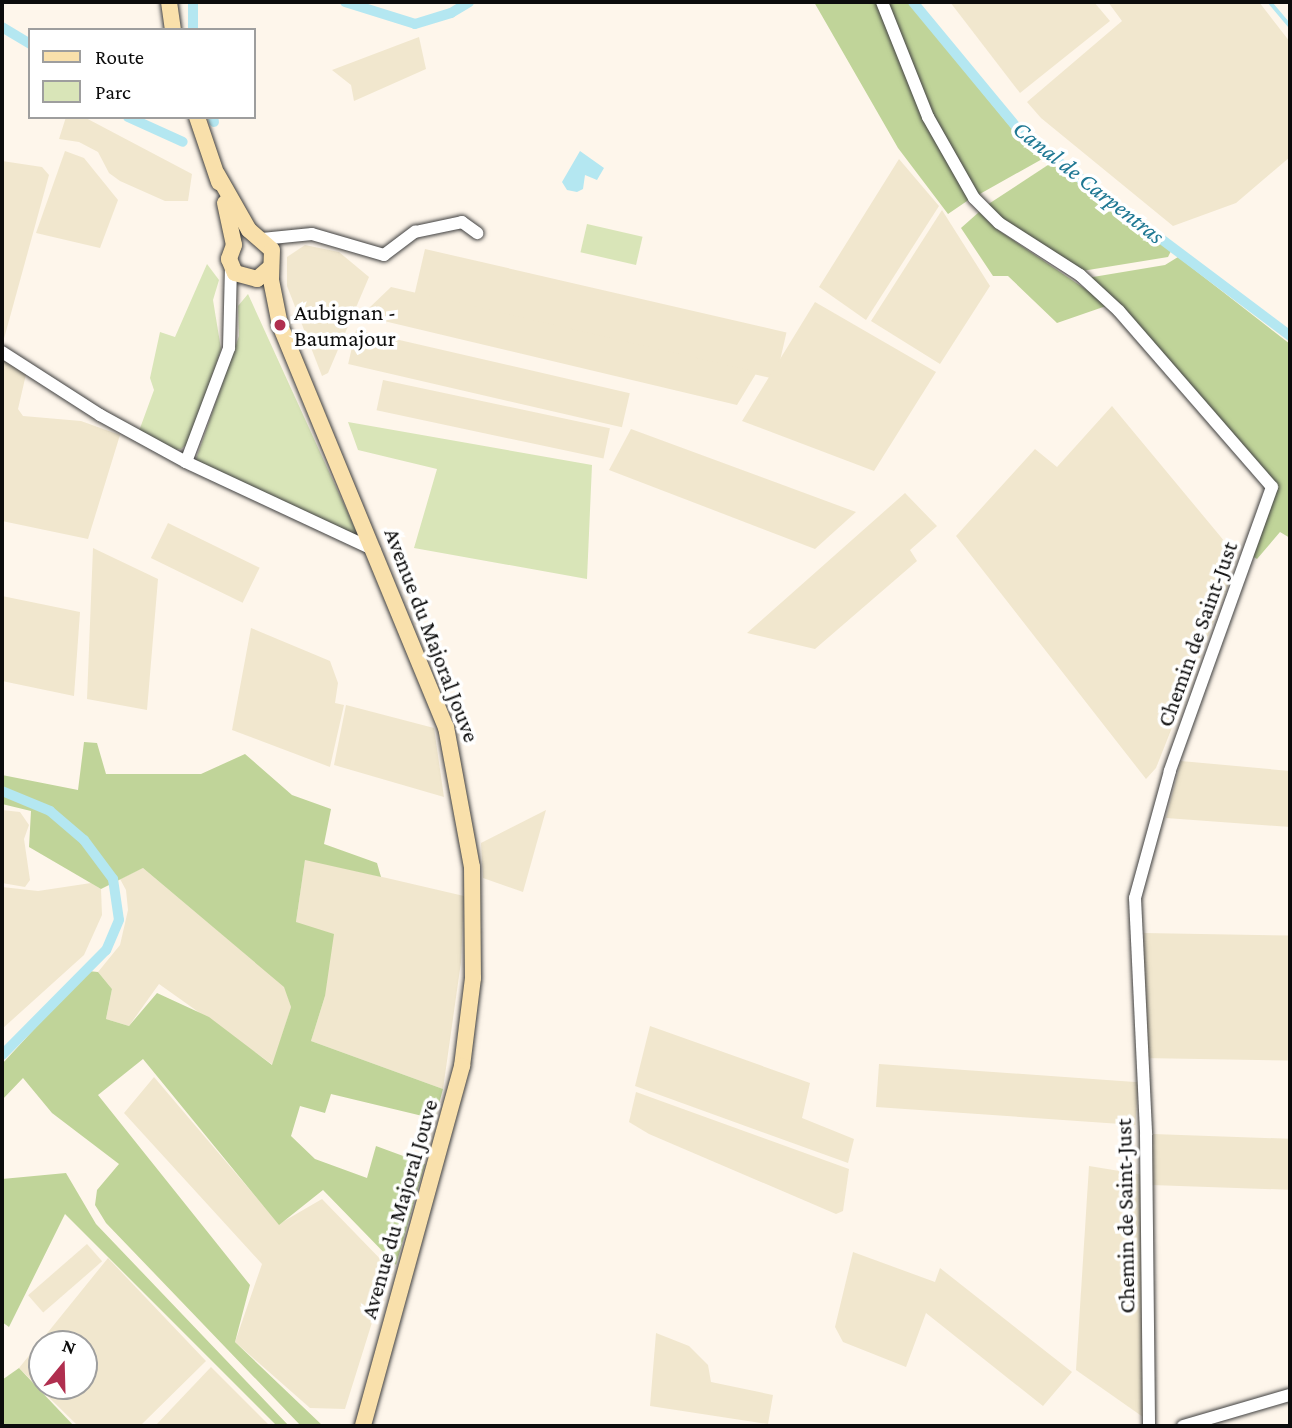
<!DOCTYPE html>
<style>
body{margin:0}
#map{position:relative;width:1292px;height:1428px;overflow:hidden;background:#fef6eb;font-family:"Crimson Pro",serif}
div>[style]{position:absolute}
[style*='--x']{left:calc(var(--x)*1px);top:calc(var(--y)*1px);width:calc(var(--w)*1px);rotate:calc(var(--a)*1deg)}
.farmland>*{inset:0;background:#f1e7ce;transform-origin:0 0}
.green>*{inset:0;background:#d9e5b8;transform-origin:0 0}
.forest>*{inset:0;background:#c0d499}
.water>*{inset:0;background:#b4e7f1}
.stream>*{height:3.5px;margin:-1.75px;padding:0 1.75px;transform-origin:1.75px;border-radius:1.75px;background:#b4e7f1}
.canal>*{height:10px;margin:-5px;padding:0 5px;transform-origin:5px;border-radius:5px;background:#b4e7f1}
.roads{filter:drop-shadow(0 0 2px #3f3f3f) drop-shadow(0 0 2px #3f3f3f)}
.street>*{height:12px;margin:-6px;padding:0 6px;transform-origin:6px;border-radius:6px;background:#fff}
.secondary>*{height:16px;margin:-8px;padding:0 8px;transform-origin:8px;border-radius:8px;background:#f9e0ab}
.dots>*{width:19px;height:19px;translate:-50% -50%;box-sizing:border-box;border:4px solid #fff;border-radius:50%}
span{translate:-50% -50%;white-space:nowrap;text-align:center;line-height:1.15;-webkit-text-stroke:7px #fff;paint-order:stroke}
.poi-label{font-size:23px;color:#0c0c0c}
.left{translate:0 -50%;text-align:left}
.street-label{font-size:23px;color:#0c0c0c}
.water-label{font-size:24px;color:#1f7893;font-style:italic}
.frame{position:absolute;inset:0;border:4px solid #0c0c0c;pointer-events:none}
.legend{position:absolute;left:28px;top:28px;width:228px;height:91px;box-sizing:border-box;background:#fff;border:2px solid #9e9e9e;margin:0;padding:9px 12px;list-style:none;font-size:21px;color:#0c0c0c}
.legend li{display:flex;align-items:center;gap:14px;height:35px}
.legend b{width:35px;border:2px solid #9e9e9e}
.north{position:absolute;left:28px;top:1330px;width:70px;height:70px;box-sizing:border-box;background:#fff;border:2px solid #9e9e9e;border-radius:50%;rotate:19deg;font-size:19px;font-weight:700;line-height:28px;text-align:center;color:#0c0c0c}
.north::after{content:'';display:block;margin:auto;width:24px;height:32px;background:#b02f4f;clip-path:polygon(50% 0,100% 100%,50% 72%,0 100%)}
</style>
<div id="map">
<div class="farmland">
<i style="clip-path:polygon(950px 2px,1094px 2px,1110px 21px,1020px 93px)"></i>
<i style="clip-path:polygon(1108px 2px,1259px 2px,1290px 42px,1290px 157px,1236px 203px,1173px 226px,1041px 118px,1027px 102px,1122px 21px)"></i>
<i style="clip-path:polygon(419px 37px,426px 69px,354px 101px,351px 85px,332px 70px)"></i>
<i style="clip-path:polygon(66px 117px,84px 117px,192px 174px,188px 201px,165px 201px,120px 181px,109px 173px,98px 152px,79px 142px,59px 139px)"></i>
<i style="clip-path:polygon(65px 151px,84px 158px,118px 200px,100px 248px,36px 233px)"></i>
<i style="clip-path:polygon(899px 159px,939px 206px,866px 320px,819px 287px)"></i>
<i style="clip-path:polygon(2px 161px,42px 167px,49px 175px,2px 346px)"></i>
<i style="clip-path:polygon(942px 210px,990px 286px,940px 364px,871px 321px)"></i>
<i style="clip-path:polygon(305px 245px,339px 252px,369px 277px,328px 373px,322px 376px,287px 286px,287px 257px)"></i>
<i style="left:425px;top:249px;width:371px;height:48px;rotate:13deg"></i>
<i style="clip-path:polygon(391px 287px,757px 372px,737px 405px,367px 317px,368px 309px)"></i>
<i style="clip-path:polygon(815px 302px,936px 372px,874px 471px,742px 421px)"></i>
<i style="left:356px;top:330px;width:281px;height:35px;rotate:13deg"></i>
<i style="clip-path:polygon(2px 357px,27px 370px,18px 409px,23px 416px,81px 421px,120px 435px,88px 539px,2px 521px)"></i>
<i style="left:383px;top:380px;width:232px;height:31px;rotate:12deg"></i>
<i style="clip-path:polygon(1112px 406px,1230px 548px,1217px 564px,1231px 578px,1156px 768px,1146px 779px,956px 536px,1035px 449px,1057px 467px)"></i>
<i style="clip-path:polygon(631px 429px,856px 512px,815px 549px,609px 470px)"></i>
<i style="clip-path:polygon(905px 493px,937px 526px,910px 550px,917px 561px,815px 649px,747px 633px)"></i>
<i style="left:168px;top:523px;width:102px;height:39px;rotate:26deg"></i>
<i style="clip-path:polygon(93px 548px,158px 579px,147px 710px,87px 699px)"></i>
<i style="clip-path:polygon(2px 596px,80px 612px,74px 696px,2px 681px)"></i>
<i style="clip-path:polygon(251px 628px,330px 661px,338px 683px,335px 703px,344px 705px,330px 767px,232px 730px)"></i>
<i style="clip-path:polygon(346px 705px,434px 728px,444px 797px,334px 765px)"></i>
<i style="clip-path:polygon(1181px 761px,1290px 771px,1290px 827px,1166px 818px)"></i>
<i style="clip-path:polygon(2px 810px,20px 812px,29px 825px,24px 839px,30px 880px,25px 887px,2px 883px)"></i>
<i style="clip-path:polygon(546px 810px,523px 892px,483px 878px,481px 843px)"></i>
<i style="clip-path:polygon(305px 859px,464px 896px,461px 962px,443px 1089px,311px 1041px,325px 996px,296px 922px)"></i>
<i style="clip-path:polygon(143px 868px,285px 987px,291px 1007px,273px 1065px,159px 984px,129px 1026px,106px 1019px,112px 989px,98px 972px,120px 945px,128px 910px,126px 890px,120px 879px)"></i>
<i style="clip-path:polygon(91px 883px,101px 889px,102px 915px,84px 955px,2px 1029px,2px 887px,38px 891px)"></i>
<i style="left:1144px;top:933px;width:146px;height:125px;rotate:1deg"></i>
<i style="clip-path:polygon(650px 1026px,810px 1083px,802px 1118px,854px 1139px,848px 1163px,635px 1086px)"></i>
<i style="left:879px;top:1064px;width:260px;height:43px;rotate:4deg"></i>
<i style="clip-path:polygon(154px 1077px,279px 1224px,322px 1199px,389px 1268px,345px 1409px,310px 1408px,235px 1342px,262px 1264px,124px 1113px)"></i>
<i style="clip-path:polygon(636px 1092px,849px 1169px,843px 1211px,836px 1214px,649px 1134px,629px 1122px)"></i>
<i style="left:1153px;top:1134px;width:137px;height:51px;rotate:2deg"></i>
<i style="clip-path:polygon(1089px 1166px,1144px 1175px,1143px 1417px,1076px 1370px)"></i>
<i style="left:87px;top:1244px;width:23px;height:78px;rotate:49deg"></i>
<i style="clip-path:polygon(853px 1252px,935px 1282px,940px 1268px,1072px 1372px,1043px 1406px,926px 1313px,906px 1367px,843px 1342px,835px 1327px)"></i>
<i style="clip-path:polygon(evenodd,108px 1258px,206px 1361px,140px 1426px,78px 1426px,19px 1368px,108px 1258px,42px 1344px,84px 1344px,84px 1386px,42px 1386px,42px 1344px)"></i>
<i style="clip-path:polygon(656px 1333px,689px 1346px,708px 1365px,711px 1382px,773px 1395px,768px 1424px,650px 1406px)"></i>
<i style="clip-path:polygon(211px 1367px,270px 1426px,155px 1426px)"></i>
</div>
<div class="green">
<i style="left:587px;top:224px;width:57px;height:29px;rotate:13deg"></i>
<i style="clip-path:polygon(207px 264px,219px 280px,213px 300px,221px 349px,191px 441px,181px 449px,170px 450px,139px 431px,154px 390px,150px 378px,160px 332px,175px 337px)"></i>
<i style="clip-path:polygon(248px 294px,357px 533px,353px 537px,195px 462px,239px 336px,238px 306px)"></i>
<i style="clip-path:polygon(348px 422px,592px 465px,587px 579px,414px 548px,437px 469px,358px 450px)"></i>
</div>
<div class="forest">
<i style="clip-path:polygon(814px 2px,876px 2px,923px 118px,970px 199px,948px 214px,898px 148px)"></i>
<i style="clip-path:polygon(886px 2px,908px 2px,1017px 135px,1044px 158px,978px 195px,932px 119px)"></i>
<i style="clip-path:polygon(1051px 163px,1171px 251px,1168px 257px,1082px 271px,1002px 221px,987px 205px)"></i>
<i style="clip-path:polygon(979px 212px,995px 228px,1109px 305px,1057px 323px,1008px 276px,993px 276px,961px 228px)"></i>
<i style="clip-path:polygon(1178px 257px,1290px 344px,1290px 538px,1280px 532px,1257px 559px,1252px 556px,1276px 486px,1087px 278px,1165px 265px)"></i>
<i style="clip-path:polygon(84px 742px,97px 743px,106px 774px,201px 774px,245px 754px,292px 795px,331px 809px,324px 844px,377px 863px,381px 877px,305px 860px,296px 922px,334px 934px,325px 996px,311px 1041px,443px 1089px,435px 1119px,331px 1094px,325px 1113px,300px 1106px,291px 1136px,315px 1159px,367px 1178px,376px 1146px,425px 1164px,396px 1265px,323px 1190px,279px 1225px,143px 1059px,98px 1095px,250px 1285px,235px 1342px,323px 1426px,301px 1426px,106px 1223px,95px 1205px,97px 1190px,119px 1164px,52px 1113px,23px 1078px,2px 1100px,2px 1064px,88px 971px,98px 972px,112px 989px,106px 1019px,129px 1026px,157px 993px,209px 1017px,272px 1065px,291px 1007px,284px 987px,143px 868px,101px 889px,29px 847px,31px 811px,2px 804px,2px 775px,78px 790px)"></i>
<i style="clip-path:polygon(66px 1173px,96px 1224px,289px 1426px,277px 1426px,65px 1214px,9px 1327px,2px 1322px,2px 1179px)"></i>
<i style="clip-path:polygon(19px 1368px,74px 1426px,2px 1426px,2px 1380px)"></i>
</div>
<div class="water">
<i style="clip-path:polygon(580px 151px,604px 168px,597px 180px,585px 175px,583px 189px,577px 192px,567px 190px,562px 182px)"></i>
</div>
<div class="stream">
<i style="--x:1270;--y:2;--w:31;--a:50"></i>
</div>
<div class="canal">
<i style="--x:345;--y:2;--w:73;--a:17.4"></i>
<i style="--x:415;--y:24;--w:38;--a:-17"></i>
<i style="--x:451;--y:13;--w:21;--a:-31"></i>
<i style="--x:913;--y:2;--w:174;--a:50.4"></i>
<i style="--x:1024;--y:136;--w:333;--a:36.9"></i>
<i style="--x:2;--y:27;--w:33;--a:31"></i>
<i style="--x:193;--y:30;--w:28;--a:-90"></i>
<i style="--x:128;--y:117;--w:60;--a:24.4"></i>
<i style="--x:213;--y:117;--w:5;--a:79"></i>
<i style="--x:2;--y:791;--w:52;--a:22.6"></i>
<i style="--x:50;--y:811;--w:45;--a:40.5"></i>
<i style="--x:84;--y:840;--w:49;--a:53.4"></i>
<i style="--x:113;--y:879;--w:41;--a:81.7"></i>
<i style="--x:119;--y:920;--w:33;--a:113"></i>
<i style="--x:106;--y:950;--w:148;--a:134.7"></i>
</div>
<div class="roads">
<div class="street">
<i style="--x:882;--y:2;--w:124;--a:68.2"></i>
<i style="--x:928;--y:117;--w:93;--a:60.4"></i>
<i style="--x:974;--y:198;--w:35;--a:45"></i>
<i style="--x:999;--y:223;--w:96;--a:32.7"></i>
<i style="--x:1080;--y:275;--w:53;--a:42.7"></i>
<i style="--x:1119;--y:311;--w:233;--a:49"></i>
<i style="--x:1272;--y:487;--w:302;--a:109.8"></i>
<i style="--x:1170;--y:771;--w:132;--a:105.4"></i>
<i style="--x:1135;--y:898;--w:237;--a:87.3"></i>
<i style="--x:1146;--y:1135;--w:291;--a:89.4"></i>
<i style="--x:262;--y:239;--w:50;--a:-5.7"></i>
<i style="--x:312;--y:234;--w:75;--a:16.3"></i>
<i style="--x:384;--y:255;--w:39;--a:-37"></i>
<i style="--x:415;--y:232;--w:48;--a:-12"></i>
<i style="--x:462;--y:222;--w:19;--a:36"></i>
<i style="--x:2;--y:352;--w:117;--a:32.7"></i>
<i style="--x:100;--y:415;--w:98;--a:28.7"></i>
<i style="--x:186;--y:462;--w:208;--a:25"></i>
<i style="--x:186;--y:462;--w:122;--a:-69.3"></i>
<i style="--x:229;--y:348;--w:81;--a:-88.6"></i>
<i style="--x:1183;--y:1426;--w:111;--a:-16.2"></i>
</div>
<div class="secondary">
<i style="--x:169;--y:2;--w:28;--a:82"></i>
<i style="--x:197;--y:117;--w:69;--a:71.3"></i>
<i style="--x:217;--y:174;--w:64;--a:60.3"></i>
<i style="--x:249;--y:230;--w:30;--a:41"></i>
<i style="--x:272;--y:250;--w:30;--a:92"></i>
<i style="--x:271;--y:280;--w:46;--a:78.7"></i>
<i style="--x:280;--y:325;--w:435;--a:67.6"></i>
<i style="--x:446;--y:727;--w:142;--a:79.5"></i>
<i style="--x:472;--y:867;--w:111;--a:89.5"></i>
<i style="--x:473;--y:978;--w:89;--a:97.1"></i>
<i style="--x:462;--y:1066;--w:373;--a:105.4"></i>
<i style="--x:225;--y:203;--w:43;--a:77.9"></i>
<i style="--x:234;--y:245;--w:15;--a:110"></i>
<i style="--x:229;--y:259;--w:15;--a:67"></i>
<i style="--x:235;--y:273;--w:23;--a:15"></i>
<i style="--x:257;--y:279;--w:18;--a:-41"></i>
</div>
</div>
<div class="dots">
<i style="left:280px;top:325px;background:#b02f4f"></i>
</div>
<div class="poi-label">
<span class="left" style="left:294px;top:325px">Aubignan -<br>Baumajour</span>
</div>
<div class="street-label">
<span style="left:1197px;top:634px;rotate:-70deg">Chemin de Saint-Just</span>
<span style="left:432px;top:635px;rotate:69deg">Avenue du Majoral Jouve</span>
<span style="left:399px;top:1209px;rotate:-74deg">Avenue du Majoral Jouve</span>
<span style="left:1125px;top:1216px;rotate:-91deg">Chemin de Saint-Just</span>
</div>
<div class="water-label">
<span style="left:1089px;top:182px;rotate:38deg">Canal de Carpentras</span>
</div>
<div class="frame"></div>
<ul class="legend">
<li><b style="height:9px;background:#f9e0ab"></b>Route</li>
<li><b style="height:19px;background:#d9e5b8"></b>Parc</li>
</ul>
<div class="north">N</div>
</div>
